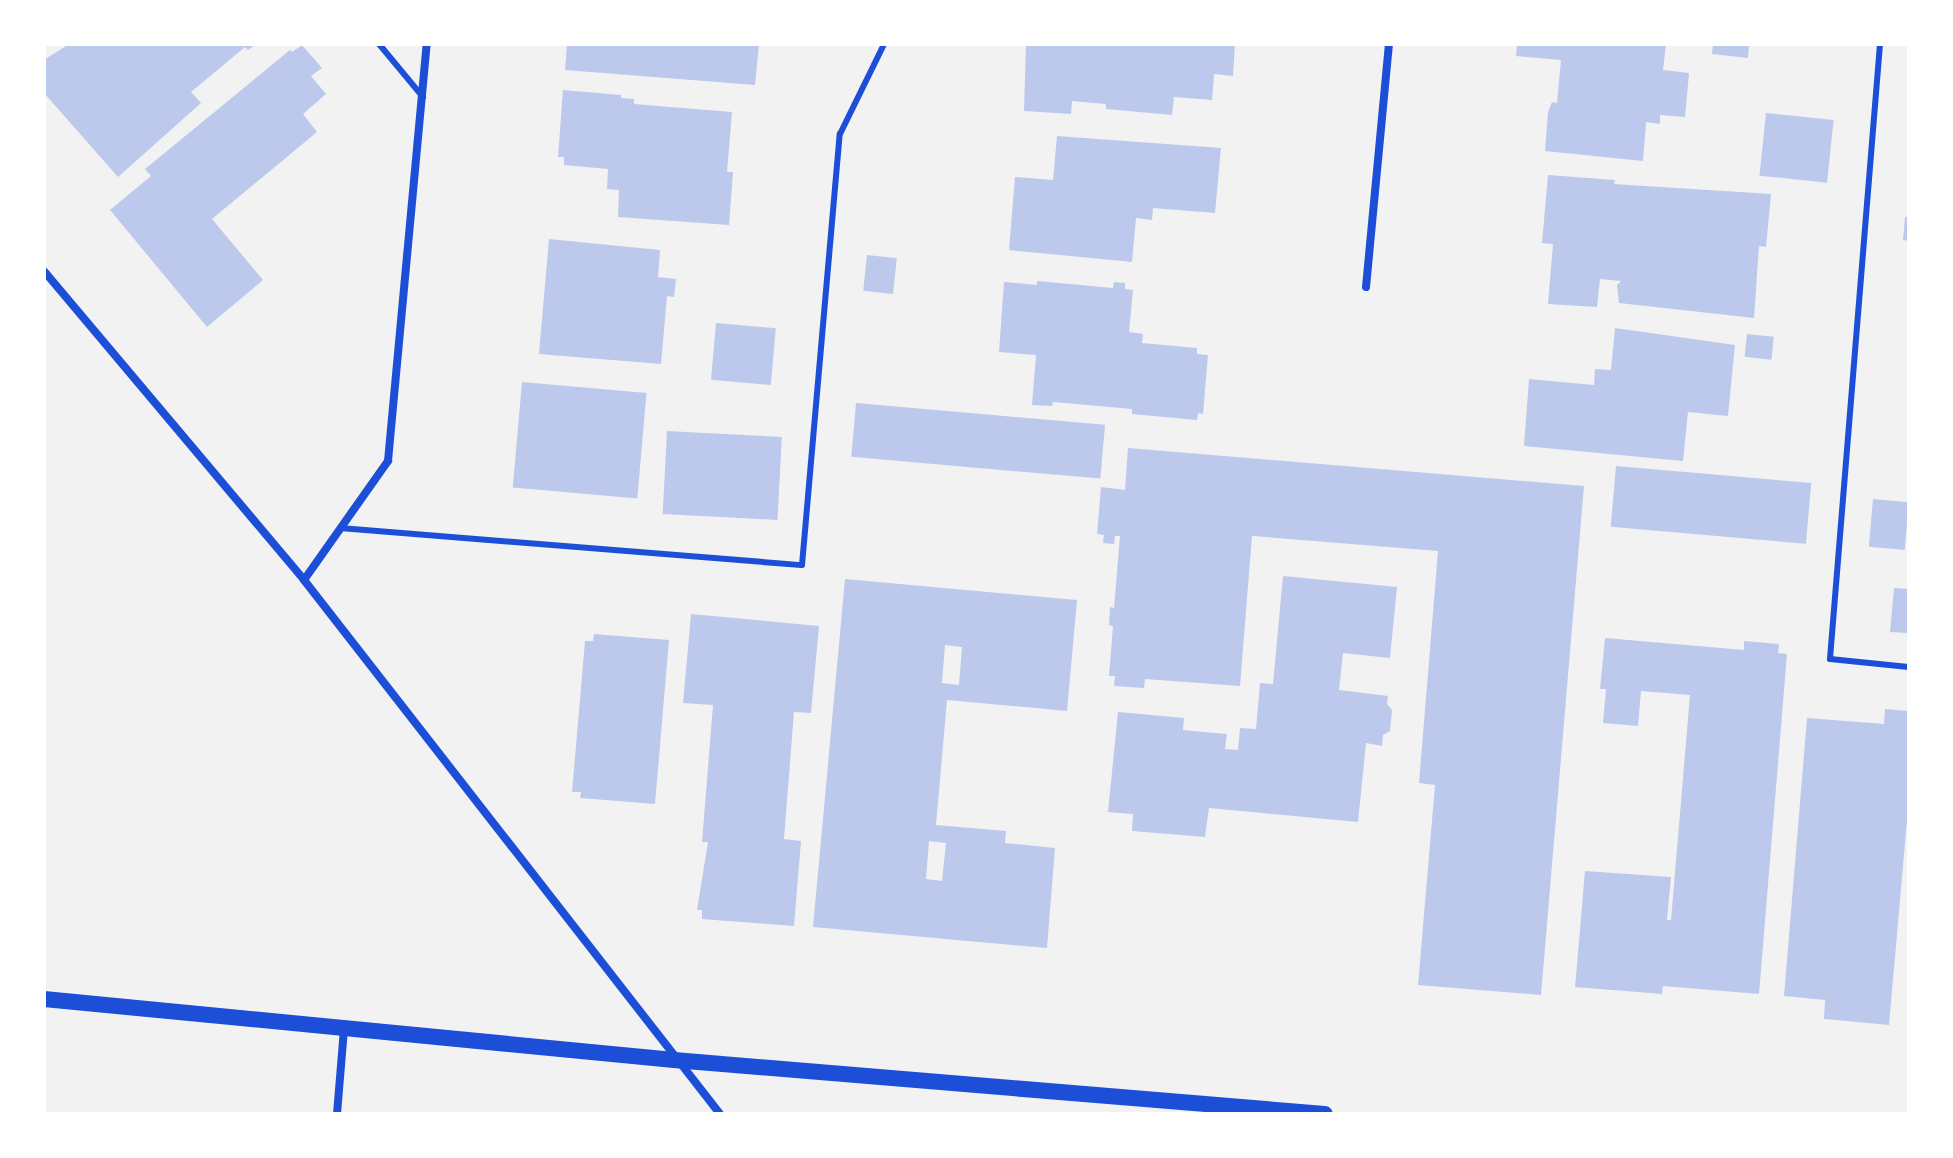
<!DOCTYPE html>
<style>
body{margin:0}
#map{position:relative;width:1953px;height:1158px;overflow:hidden;background:#f2f2f2;font-family:"Roboto Condensed",sans-serif}
div>[style]{position:absolute}
[style*='--x']{left:calc(var(--x)*1px);top:calc(var(--y)*1px);width:calc(var(--w)*1px);rotate:calc(var(--a)*1deg)}
.building>*{inset:0;background:#bdc9ec;transform-origin:0 0}
.service>*{height:6px;margin:-3px;padding:0 3px;transform-origin:3px;border-radius:3px;background:#1d4ed8}
.minor>*{height:8px;margin:-4px;padding:0 4px;transform-origin:4px;border-radius:4px;background:#1d4ed8}
.secondary>*{height:16px;margin:-8px;padding:0 8px;transform-origin:8px;border-radius:8px;background:#1d4ed8}
span{translate:-50% -50%;white-space:nowrap;text-align:center;line-height:1.15;-webkit-text-stroke:8px #fff;paint-order:stroke}
.frame{position:absolute;inset:0;border:46px solid #fff;pointer-events:none}
</style>
<div id="map">
<div class="building">
<i style="clip-path:polygon(69px 44px,256px 44px,248px 50px,245px 47px,191px 92px,201px 103px,118px 177px,44px 93px,44px 60px)"></i>
<i style="clip-path:polygon(567px 44px,759px 44px,755px 85px,565px 70px)"></i>
<i style="clip-path:polygon(1026px 44px,1235px 44px,1233px 76px,1214px 74px,1212px 100px,1174px 97px,1172px 115px,1106px 109px,1106px 104px,1072px 101px,1071px 114px,1024px 111px)"></i>
<i style="clip-path:polygon(1517px 44px,1666px 44px,1663px 70px,1689px 73px,1685px 117px,1660px 115px,1660px 124px,1646px 122px,1643px 161px,1545px 151px,1548px 112px,1552px 102px,1557px 103px,1561px 60px,1516px 56px)"></i>
<i style="clip-path:polygon(1713px 44px,1749px 44px,1748px 58px,1712px 54px)"></i>
<i style="clip-path:polygon(302px 45px,322px 68px,311px 76px,326px 94px,303px 114px,317px 132px,212px 219px,263px 280px,207px 327px,110px 210px,151px 176px,145px 169px,290px 50px,292px 52px)"></i>
<i style="clip-path:polygon(563px 90px,621px 95px,621px 98px,634px 99px,634px 104px,732px 112px,727px 172px,733px 172px,729px 225px,618px 217px,619px 190px,607px 189px,608px 169px,564px 165px,564px 157px,558px 157px)"></i>
<i style="left:1766px;top:113px;width:68px;height:63px;rotate:6deg"></i>
<i style="clip-path:polygon(1057px 136px,1221px 148px,1215px 213px,1153px 208px,1152px 220px,1136px 218px,1132px 262px,1009px 250px,1015px 177px,1053px 180px)"></i>
<i style="clip-path:polygon(1548px 175px,1615px 180px,1614px 184px,1771px 194px,1766px 247px,1759px 246px,1754px 318px,1619px 303px,1617px 285px,1621px 281px,1600px 279px,1597px 307px,1548px 304px,1553px 244px,1542px 243px)"></i>
<i style="clip-path:polygon(1905px 217px,1909px 217px,1909px 241px,1903px 240px)"></i>
<i style="clip-path:polygon(549px 239px,660px 250px,658px 277px,676px 279px,674px 297px,667px 296px,661px 364px,539px 354px)"></i>
<i style="left:867px;top:255px;width:30px;height:36px;rotate:6deg"></i>
<i style="clip-path:polygon(1037px 281px,1113px 288px,1114px 282px,1125px 283px,1125px 289px,1133px 290px,1129px 332px,1143px 334px,1142px 343px,1197px 348px,1197px 354px,1208px 355px,1203px 414px,1198px 413px,1197px 420px,1132px 414px,1132px 409px,1053px 402px,1052px 406px,1032px 405px,1036px 355px,999px 352px,1004px 282px,1037px 285px)"></i>
<i style="left:716px;top:323px;width:60px;height:57px;rotate:5deg"></i>
<i style="clip-path:polygon(1615px 328px,1735px 345px,1728px 416px,1688px 412px,1683px 461px,1524px 446px,1529px 379px,1594px 385px,1595px 369px,1611px 370px)"></i>
<i style="left:1747px;top:334px;width:27px;height:23px;rotate:6deg"></i>
<i style="left:522px;top:382px;width:125px;height:106px;rotate:5deg"></i>
<i style="left:856px;top:403px;width:250px;height:54px;rotate:5deg"></i>
<i style="left:667px;top:431px;width:115px;height:83px;rotate:3deg"></i>
<i style="clip-path:polygon(1128px 448px,1584px 486px,1541px 995px,1418px 985px,1435px 785px,1419px 783px,1438px 551px,1252px 536px,1240px 686px,1145px 679px,1144px 688px,1114px 686px,1115px 676px,1109px 676px,1113px 626px,1109px 625px,1110px 607px,1114px 608px,1120px 536px,1115px 536px,1114px 544px,1103px 543px,1104px 535px,1097px 534px,1101px 487px,1125px 490px)"></i>
<i style="left:1616px;top:466px;width:196px;height:61px;rotate:5deg"></i>
<i style="left:1873px;top:499px;width:36px;height:48px;rotate:5deg"></i>
<i style="clip-path:polygon(1283px 576px,1397px 587px,1390px 658px,1343px 653px,1339px 690px,1388px 696px,1387px 704px,1392px 710px,1390px 731px,1383px 735px,1382px 746px,1366px 743px,1358px 822px,1209px 808px,1205px 837px,1132px 831px,1133px 814px,1108px 812px,1118px 712px,1184px 718px,1183px 730px,1227px 734px,1225px 749px,1238px 750px,1240px 728px,1256px 729px,1260px 683px,1273px 684px)"></i>
<i style="clip-path:polygon(evenodd,845px 579px,1077px 600px,1067px 711px,947px 700px,936px 825px,1006px 831px,1005px 843px,1055px 848px,1047px 948px,813px 927px,845px 579px,945px 645px,962px 647px,959px 685px,942px 683px,945px 645px,845px 579px,929px 841px,946px 843px,942px 881px,926px 879px,929px 841px)"></i>
<i style="clip-path:polygon(1894px 588px,1909px 589px,1909px 633px,1890px 632px)"></i>
<i style="clip-path:polygon(691px 614px,819px 626px,811px 713px,794px 712px,784px 839px,801px 841px,794px 926px,702px 919px,702px 910px,697px 910px,708px 842px,702px 842px,713px 705px,683px 703px)"></i>
<i style="clip-path:polygon(594px 634px,669px 640px,655px 804px,580px 798px,581px 792px,572px 792px,585px 641px,593px 641px)"></i>
<i style="clip-path:polygon(1605px 638px,1744px 650px,1744px 641px,1779px 644px,1778px 653px,1787px 654px,1759px 994px,1663px 986px,1662px 994px,1575px 987px,1585px 871px,1671px 877px,1667px 920px,1671px 920px,1690px 695px,1641px 691px,1638px 726px,1603px 723px,1606px 689px,1600px 689px)"></i>
<i style="clip-path:polygon(1885px 709px,1909px 711px,1909px 798px,1889px 1025px,1824px 1019px,1825px 1000px,1784px 996px,1807px 718px,1884px 724px)"></i>
</div>
<div class="service">
<i style="--x:379;--y:44;--w:69;--a:50.3"></i>
<i style="--x:1880;--y:44;--w:617;--a:94.65"></i>
<i style="--x:1830;--y:659;--w:79;--a:5.8"></i>
<i style="--x:340;--y:528;--w:463;--a:4.6"></i>
<i style="--x:802;--y:565;--w:433;--a:-85"></i>
<i style="--x:840;--y:134;--w:100;--a:-63.9"></i>
</div>
<div class="minor">
<i style="--x:44;--y:271;--w:404;--a:49.9"></i>
<i style="--x:304;--y:580;--w:677;--a:52.08"></i>
<i style="--x:1366;--y:287;--w:244;--a:-84.6"></i>
<i style="--x:304;--y:580;--w:146;--a:-54.8"></i>
<i style="--x:388;--y:461;--w:419;--a:-84.7"></i>
<i style="--x:337;--y:1114;--w:85;--a:-85.3"></i>
</div>
<div class="secondary">
<i style="--x:44;--y:999;--w:633;--a:5.53"></i>
<i style="--x:674;--y:1060;--w:653;--a:4.74"></i>
</div>
<div class="frame"></div>
</div>
